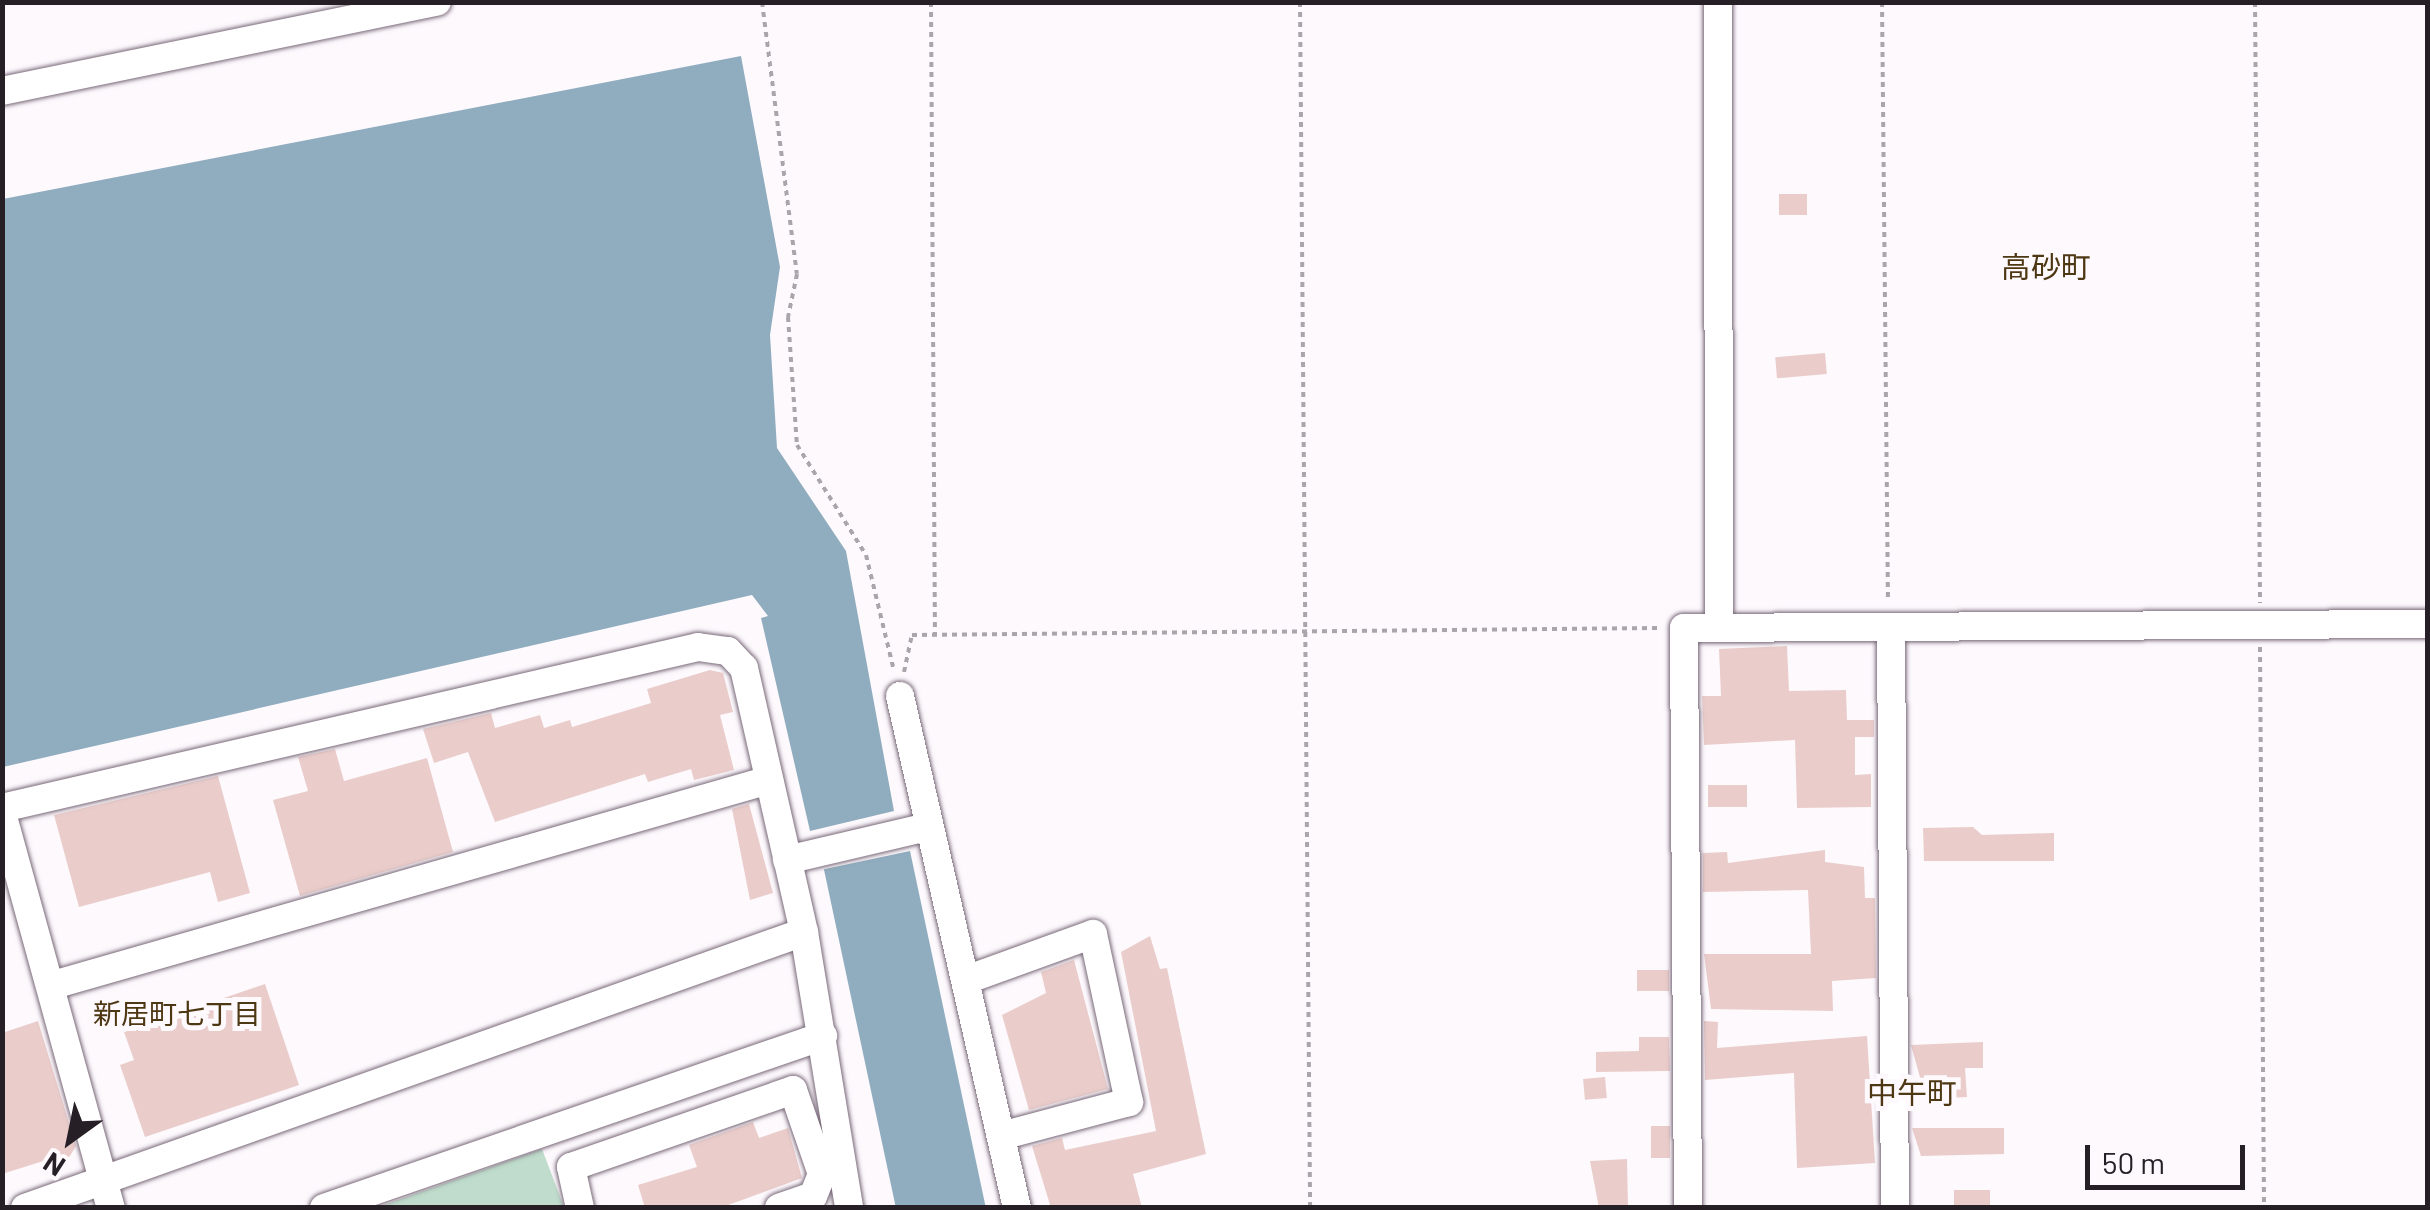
<!DOCTYPE html>
<meta charset="utf-8">
<style>
body{margin:0}
#map{position:relative;width:2430px;height:1210px;overflow:hidden;background:#fdf9fd;font-family:Barlow,"Noto Sans JP",sans-serif}
div>[style]{position:absolute}
[style*='--x']{left:calc(var(--x)*1px);top:calc(var(--y)*1px);width:calc(var(--w)*1px);rotate:calc(var(--a)*1deg)}
.green>*{inset:0;background:#bfdccc}
.water>*{inset:0;background:#90adbf;transform-origin:0 0}
.building>*{inset:0;background:#eacdcb;transform-origin:0 0}
.path>*{height:4px;margin-top:-2px;transform-origin:0;background:repeating-linear-gradient(90deg,#aaa5aa 0 5px,transparent 0 10px)}
.roads{filter:drop-shadow(0 0 2px #796979) drop-shadow(0 0 2px #796979)}
.minor>*{height:28px;margin:-14px;padding:0 14px;transform-origin:14px;border-radius:14px;background:#fff}
span{translate:-50% -50%;white-space:nowrap;text-align:center;line-height:1.15;-webkit-text-stroke:10px #fdf9fd;paint-order:stroke}
.neighbourhood-label{font-size:28px;color:#4e3713}
.quarter-label{font-size:30px;color:#4e3713}
.frame{position:absolute;inset:0;border:5px solid #261f26;pointer-events:none}
.north{position:absolute;left:20px;top:1090px;width:100px;height:100px;-webkit-text-stroke:8px #fdf9fd;paint-order:stroke;rotate:213deg;font-size:28px;font-weight:700;line-height:40px;text-align:center;color:#261f26}
.north::after{content:'';display:block;margin:auto;width:35px;height:45px;background:#261f26;clip-path:polygon(50% 0,100% 100%,50% 72%,0 100%)}
.scale{position:absolute;left:2085px;top:1145px;width:160px;height:45px;box-sizing:border-box;border:5px solid #261f26;border-top:0;padding-left:12px;font-size:30px;line-height:35px;white-space:nowrap;color:#261f26;-webkit-text-stroke:8px #fdf9fd;paint-order:stroke}
</style>
<div id="map">
<div class="green">
<i style="clip-path:polygon(542px 1149px,564px 1207px,378px 1207px)"></i>
</div>
<div class="water">
<i style="clip-path:polygon(741px 56px,780px 267px,770px 335px,777px 448px,846px 551px,894px 811px,810px 831px,761px 618px,768px 616px,752px 595px,3px 767px,3px 199px)"></i>
<i style="left:910px;top:851px;width:364px;height:88px;rotate:78deg"></i>
</div>
<div class="building">
<i style="left:1779px;top:194px;width:28px;height:21px"></i>
<i style="left:1825px;top:353px;width:21px;height:50px;rotate:85deg"></i>
<i style="clip-path:polygon(1787px 646px,1789px 691px,1846px 690px,1847px 720px,1874px 720px,1874px 737px,1855px 737px,1855px 775px,1871px 774px,1871px 807px,1797px 808px,1795px 740px,1704px 745px,1702px 696px,1721px 696px,1719px 649px)"></i>
<i style="clip-path:polygon(710px 670px,723px 673px,733px 712px,720px 715px,734px 770px,694px 780px,691px 769px,648px 782px,645px 774px,495px 822px,468px 752px,434px 763px,423px 729px,491px 713px,495px 728px,540px 715px,544px 728px,570px 720px,572px 727px,651px 703px,647px 689px)"></i>
<i style="clip-path:polygon(335px 749px,344px 781px,427px 758px,453px 852px,300px 896px,273px 800px,308px 791px,298px 757px)"></i>
<i style="clip-path:polygon(218px 776px,250px 893px,218px 902px,210px 872px,79px 907px,54px 815px)"></i>
<i style="left:1708px;top:785px;width:39px;height:22px"></i>
<i style="clip-path:polygon(749px 804px,773px 893px,750px 900px,732px 809px)"></i>
<i style="clip-path:polygon(1973px 827px,1982px 835px,2054px 833px,2054px 861px,1924px 861px,1923px 828px)"></i>
<i style="clip-path:polygon(1825px 850px,1825px 862px,1864px 867px,1865px 898px,1875px 898px,1876px 978px,1832px 981px,1833px 1011px,1711px 1009px,1704px 954px,1811px 954px,1808px 890px,1703px 892px,1703px 853px,1727px 852px,1728px 863px)"></i>
<i style="clip-path:polygon(1150px 936px,1160px 969px,1167px 968px,1206px 1154px,1133px 1174px,1142px 1208px,1051px 1208px,1032px 1146px,1062px 1138px,1065px 1150px,1156px 1131px,1121px 952px)"></i>
<i style="clip-path:polygon(1074px 960px,1108px 1089px,1029px 1110px,1002px 1015px,1046px 993px,1041px 972px)"></i>
<i style="left:1669px;top:970px;width:21px;height:32px;rotate:90deg"></i>
<i style="clip-path:polygon(265px 984px,299px 1085px,145px 1137px,120px 1065px,134px 1060px,124px 1032px)"></i>
<i style="clip-path:polygon(38px 1021px,76px 1146px,59px 1174px,53px 1158px,2px 1174px,2px 1033px)"></i>
<i style="clip-path:polygon(1704px 1021px,1718px 1022px,1717px 1048px,1867px 1036px,1875px 1163px,1797px 1168px,1794px 1073px,1705px 1080px)"></i>
<i style="clip-path:polygon(1639px 1037px,1669px 1037px,1670px 1071px,1596px 1072px,1596px 1052px,1639px 1051px)"></i>
<i style="clip-path:polygon(1983px 1042px,1983px 1068px,1965px 1068px,1967px 1097px,1926px 1099px,1911px 1045px)"></i>
<i style="left:1605px;top:1077px;width:21px;height:22px;rotate:85deg"></i>
<i style="clip-path:polygon(753px 1122px,759px 1138px,788px 1128px,802px 1178px,720px 1208px,645px 1208px,638px 1185px,697px 1167px,689px 1145px)"></i>
<i style="left:1670px;top:1126px;width:32px;height:19px;rotate:90deg"></i>
<i style="clip-path:polygon(1912px 1128px,2004px 1128px,2004px 1154px,1921px 1156px)"></i>
<i style="clip-path:polygon(1627px 1159px,1628px 1208px,1599px 1208px,1590px 1161px)"></i>
<i style="left:1954px;top:1190px;width:36px;height:18px"></i>
</div>
<div class="path">
<i style="--x:762;--y:2;--w:274;--a:82.7"></i>
<i style="--x:797;--y:274;--w:44;--a:101.8"></i>
<i style="--x:788;--y:317;--w:128;--a:86"></i>
<i style="--x:797;--y:445;--w:130;--a:57.9"></i>
<i style="--x:866;--y:555;--w:119;--a:76.4"></i>
<i style="--x:931;--y:2;--w:632;--a:89.64"></i>
<i style="--x:1300;--y:2;--w:1206;--a:89.52"></i>
<i style="--x:1882;--y:2;--w:600;--a:89.43"></i>
<i style="--x:2255;--y:2;--w:601;--a:89.52"></i>
<i style="--x:2260;--y:647;--w:561;--a:89.59"></i>
<i style="--x:904;--y:672;--w:38;--a:-78"></i>
<i style="--x:912;--y:635;--w:747;--a:-0.54"></i>
</div>
<div class="roads">
<div class="minor">
<i style="--x:1718;--y:2;--w:624;--a:89.91"></i>
<i style="--x:2;--y:91;--w:444;--a:-11.6"></i>
<i style="--x:1891;--y:627;--w:581;--a:89.61"></i>
<i style="--x:900;--y:696;--w:525;--a:77.13"></i>
<i style="--x:2;--y:808;--w:714;--a:-13.02"></i>
<i style="--x:698;--y:647;--w:30;--a:8"></i>
<i style="--x:728;--y:651;--w:23;--a:47"></i>
<i style="--x:744;--y:668;--w:271;--a:77.2"></i>
<i style="--x:804;--y:932;--w:280;--a:80.7"></i>
<i style="--x:2;--y:813;--w:410;--a:74.6"></i>
<i style="--x:787;--y:860;--w:145;--a:-13.2"></i>
<i style="--x:966;--y:980;--w:135;--a:-19.9"></i>
<i style="--x:1093;--y:934;--w:172;--a:77.9"></i>
<i style="--x:1129;--y:1102;--w:132;--a:165.1"></i>
<i style="--x:53;--y:985;--w:745;--a:-15.98"></i>
<i style="--x:25;--y:1208;--w:826;--a:-19.51"></i>
<i style="--x:324;--y:1208;--w:528;--a:-19.02"></i>
<i style="--x:580;--y:1208;--w:42;--a:-102.4"></i>
<i style="--x:571;--y:1167;--w:235;--a:-19.1"></i>
<i style="--x:793;--y:1090;--w:89;--a:71"></i>
<i style="--x:822;--y:1174;--w:24;--a:112"></i>
<i style="--x:813;--y:1196;--w:36;--a:161"></i>
<i style="--x:1688;--y:1208;--w:580;--a:-90.4"></i>
<i style="--x:1684;--y:628;--w:744;--a:-0.31"></i>
</div>
</div>
<div class="neighbourhood-label">
<span style="left:177px;top:1013px">新居町七丁目</span>
</div>
<div class="quarter-label">
<span style="left:2046px;top:266px">高砂町</span>
<span style="left:1912px;top:1092px">中午町</span>
</div>
<div class="frame"></div>
<div class="north">N</div>
<div class="scale">50 m</div>
</div>
